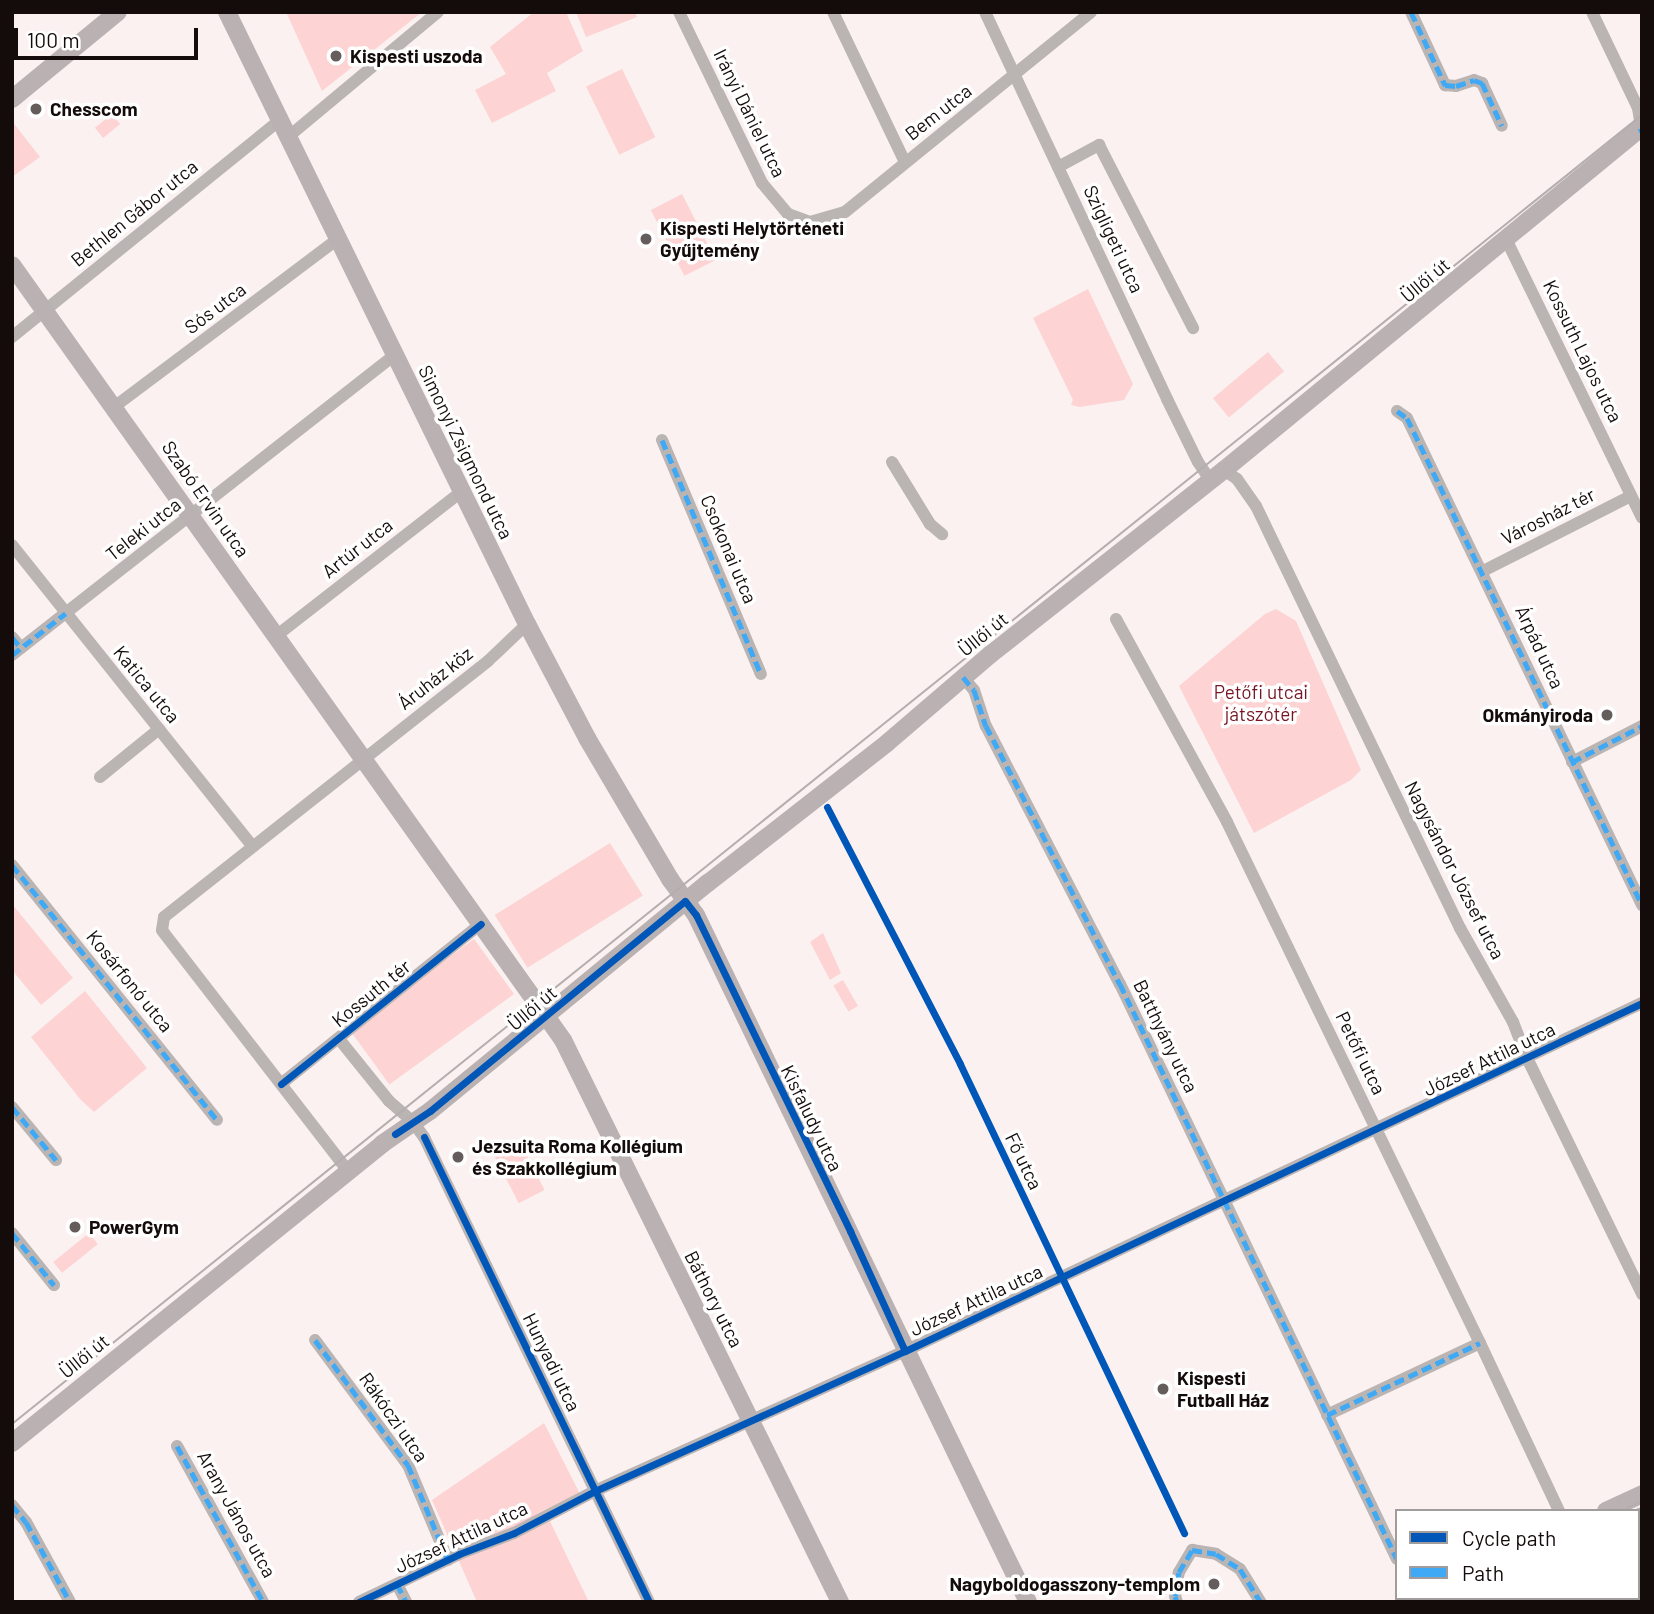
<!DOCTYPE html>
<meta charset="utf-8">
<style>
body{margin:0}
#map{position:relative;width:1654px;height:1614px;overflow:hidden;background:#fbf1f1;font-family:Barlow,sans-serif}
div>[style]{position:absolute}
[style*='--x']{left:calc(var(--x)*1px);top:calc(var(--y)*1px);width:calc(var(--w)*1px);rotate:calc(var(--a)*1deg)}
.green>*{inset:0;background:#fdd3d3;transform-origin:0 0}
.street>*{height:12px;margin:-6px;padding:0 6px;transform-origin:6px;border-radius:6px;background:#bab4b3}
.secondary>*{height:18px;margin:-9px;padding:0 9px;transform-origin:9px;border-radius:9px;background:#bab2b2}
.tram>*{height:2px;margin:-1px;padding:0 1px;transform-origin:1px;border-radius:1px;background:#b4aeae}
.quiet>*{height:5px;margin-top:-2.5px;transform-origin:0;background:repeating-linear-gradient(90deg,#3fa9f5 0 10px,transparent 0 15px)}
.cycleway>*{height:7px;margin:-3.5px;padding:0 3.5px;transform-origin:3.5px;border-radius:3.5px;background:#0057b8}
.dots>*{width:19px;height:19px;translate:-50% -50%;box-sizing:border-box;border:4px solid #fff;border-radius:50%}
span{translate:-50% -50%;white-space:nowrap;text-align:center;line-height:1.15;-webkit-text-stroke:7px #fff;paint-order:stroke}
.poi-label{font-size:19px;color:#140b0b;font-weight:700}
.left{translate:0 -50%;text-align:left}
.right{translate:-100% -50%;text-align:right}
.street-label{font-size:19px;color:#140b0b}
.park-label{font-size:19px;color:#761624}
.frame{position:absolute;inset:0;border:14px solid #140b0b;pointer-events:none}
.legend{position:absolute;left:1395px;top:1509px;width:245px;height:91px;box-sizing:border-box;background:#fff;border:2px solid #a19d9d;margin:0;padding:9px 12px;list-style:none;font-size:21px;color:#140b0b}
.legend li{display:flex;align-items:center;gap:14px;height:35px}
.legend b{width:35px;border:2px solid #a19d9d}
.scale{position:absolute;left:14px;top:28px;width:184px;height:32px;box-sizing:border-box;border:4px solid #140b0b;border-top:0;padding-left:9px;font-size:21px;line-height:24px;white-space:nowrap;color:#140b0b;-webkit-text-stroke:5px #fff;paint-order:stroke}
</style>
<div id="map">
<div class="green">
<i style="clip-path:polygon(286px 12px,422px 12px,322px 91px)"></i>
<i style="clip-path:polygon(534px 12px,566px 12px,583px 51px,547px 73px,556px 91px,492px 123px,475px 90px,506px 74px,490px 47px)"></i>
<i style="clip-path:polygon(576px 12px,635px 12px,637px 17px,586px 37px)"></i>
<i style="left:622px;top:69px;width:76px;height:40px;rotate:64deg"></i>
<i style="left:112px;top:114px;width:13px;height:22px;rotate:51deg"></i>
<i style="clip-path:polygon(12px 121px,40px 157px,12px 177px)"></i>
<i style="left:682px;top:194px;width:74px;height:35px;rotate:63deg"></i>
<i style="clip-path:polygon(1088px 289px,1133px 384px,1124px 400px,1080px 407px,1071px 405px,1073px 400px,1033px 318px)"></i>
<i style="left:1268px;top:352px;width:25px;height:72px;rotate:50deg"></i>
<i style="clip-path:polygon(1276px 609px,1296px 621px,1361px 770px,1351px 780px,1254px 833px,1179px 686px,1265px 614px)"></i>
<i style="left:610px;top:843px;width:62px;height:136px;rotate:58deg"></i>
<i style="clip-path:polygon(12px 904px,73px 978px,41px 1005px,12px 970px)"></i>
<i style="clip-path:polygon(823px 933px,841px 973px,830px 980px,810px 942px)"></i>
<i style="left:474px;top:939px;width:68px;height:154px;rotate:54deg"></i>
<i style="left:843px;top:980px;width:30px;height:11px;rotate:60deg"></i>
<i style="clip-path:polygon(85px 991px,147px 1068px,94px 1112px,80px 1099px,31px 1037px)"></i>
<i style="left:520px;top:1142px;width:54px;height:29px;rotate:63deg"></i>
<i style="left:89px;top:1233px;width:14px;height:46px;rotate:51deg"></i>
<i style="clip-path:polygon(544px 1423px,580px 1494px,545px 1511px,589px 1602px,477px 1602px,432px 1500px)"></i>
</div>
<div class="street">
<i style="--x:679;--y:12;--w:190;--a:64.1"></i>
<i style="--x:762;--y:183;--w:40;--a:50"></i>
<i style="--x:788;--y:214;--w:23;--a:20"></i>
<i style="--x:810;--y:222;--w:36;--a:-16"></i>
<i style="--x:845;--y:212;--w:317;--a:-39.1"></i>
<i style="--x:833;--y:12;--w:166;--a:64.4"></i>
<i style="--x:985;--y:12;--w:428;--a:64.8"></i>
<i style="--x:1167;--y:399;--w:70;--a:63.8"></i>
<i style="--x:1198;--y:462;--w:23;--a:56"></i>
<i style="--x:1411;--y:12;--w:81;--a:65"></i>
<i style="--x:1445;--y:85;--w:11;--a:5"></i>
<i style="--x:1456;--y:86;--w:19;--a:-18"></i>
<i style="--x:1474;--y:80;--w:9;--a:21"></i>
<i style="--x:1482;--y:83;--w:47;--a:65.1"></i>
<i style="--x:1592;--y:12;--w:106;--a:64.4"></i>
<i style="--x:1638;--y:108;--w:24;--a:81"></i>
<i style="--x:288;--y:137;--w:195;--a:-39.8"></i>
<i style="--x:1058;--y:167;--w:47;--a:-28.2"></i>
<i style="--x:1099;--y:145;--w:206;--a:62.8"></i>
<i style="--x:1506;--y:239;--w:310;--a:64"></i>
<i style="--x:12;--y:337;--w:345;--a:-39"></i>
<i style="--x:114;--y:407;--w:280;--a:-36.9"></i>
<i style="--x:1397;--y:411;--w:12;--a:35"></i>
<i style="--x:1407;--y:418;--w:541;--a:64.24"></i>
<i style="--x:662;--y:440;--w:254;--a:67.1"></i>
<i style="--x:892;--y:462;--w:73;--a:58.5"></i>
<i style="--x:930;--y:524;--w:16;--a:40"></i>
<i style="--x:1224;--y:470;--w:16;--a:35"></i>
<i style="--x:1237;--y:479;--w:33;--a:55"></i>
<i style="--x:1256;--y:506;--w:469;--a:64.2"></i>
<i style="--x:1460;--y:928;--w:108;--a:60.6"></i>
<i style="--x:1513;--y:1022;--w:39;--a:69"></i>
<i style="--x:1527;--y:1058;--w:263;--a:64"></i>
<i style="--x:12;--y:545;--w:386;--a:51.4"></i>
<i style="--x:1483;--y:571;--w:166;--a:-26.9"></i>
<i style="--x:1116;--y:619;--w:231;--a:61.3"></i>
<i style="--x:1227;--y:822;--w:579;--a:64.1"></i>
<i style="--x:1480;--y:1343;--w:186;--a:64.8"></i>
<i style="--x:276;--y:636;--w:236;--a:-37.9"></i>
<i style="--x:12;--y:637;--w:14;--a:51"></i>
<i style="--x:12;--y:655;--w:487;--a:-38.1"></i>
<i style="--x:963;--y:677;--w:17;--a:50"></i>
<i style="--x:974;--y:690;--w:38;--a:72"></i>
<i style="--x:986;--y:726;--w:291;--a:62.6"></i>
<i style="--x:1120;--y:984;--w:638;--a:64.28"></i>
<i style="--x:1572;--y:762;--w:79;--a:-27.2"></i>
<i style="--x:100;--y:777;--w:76;--a:-39.1"></i>
<i style="--x:12;--y:865;--w:327;--a:51.2"></i>
<i style="--x:339;--y:1039;--w:80;--a:51.1"></i>
<i style="--x:389;--y:1101;--w:32;--a:41"></i>
<i style="--x:413;--y:1122;--w:19;--a:54"></i>
<i style="--x:424;--y:1137;--w:517;--a:64.18"></i>
<i style="--x:281;--y:1084;--w:256;--a:-38.7"></i>
<i style="--x:12;--y:1107;--w:69;--a:50.3"></i>
<i style="--x:348;--y:1171;--w:304;--a:-127.7"></i>
<i style="--x:162;--y:930;--w:13;--a:-81"></i>
<i style="--x:164;--y:917;--w:413;--a:-38.3"></i>
<i style="--x:488;--y:661;--w:54;--a:-43.5"></i>
<i style="--x:12;--y:1233;--w:67;--a:51.1"></i>
<i style="--x:315;--y:1340;--w:156;--a:53.4"></i>
<i style="--x:408;--y:1465;--w:103;--a:67.2"></i>
<i style="--x:1327;--y:1415;--w:169;--a:-25.2"></i>
<i style="--x:177;--y:1446;--w:178;--a:61.1"></i>
<i style="--x:12;--y:1505;--w:22;--a:51"></i>
<i style="--x:26;--y:1522;--w:91;--a:61.2"></i>
<i style="--x:397;--y:1584;--w:20;--a:63"></i>
<i style="--x:1600;--y:1598;--w:4;--a:63"></i>
<i style="--x:359;--y:1602;--w:111;--a:-25.6"></i>
<i style="--x:459;--y:1554;--w:59;--a:-20.9"></i>
<i style="--x:514;--y:1533;--w:93;--a:-27.4"></i>
<i style="--x:597;--y:1490;--w:338;--a:-24.3"></i>
<i style="--x:905;--y:1351;--w:815;--a:-25.28"></i>
<i style="--x:1177;--y:1602;--w:6;--a:-108"></i>
<i style="--x:1175;--y:1596;--w:24;--a:-81"></i>
<i style="--x:1179;--y:1572;--w:26;--a:-59"></i>
<i style="--x:1192;--y:1550;--w:24;--a:9"></i>
<i style="--x:1216;--y:1554;--w:28;--a:32"></i>
<i style="--x:1240;--y:1569;--w:39;--a:58"></i>
</div>
<div class="secondary">
<i style="--x:227;--y:12;--w:682;--a:63.89"></i>
<i style="--x:527;--y:624;--w:129;--a:62.2"></i>
<i style="--x:587;--y:738;--w:164;--a:59.5"></i>
<i style="--x:670;--y:879;--w:44;--a:54.2"></i>
<i style="--x:696;--y:915;--w:763;--a:64.21"></i>
<i style="--x:12;--y:99;--w:137;--a:-39.4"></i>
<i style="--x:12;--y:265;--w:951;--a:54.59"></i>
<i style="--x:563;--y:1040;--w:627;--a:63.76"></i>
<i style="--x:12;--y:1443;--w:476;--a:-38.9"></i>
<i style="--x:382;--y:1144;--w:58;--a:-34.5"></i>
<i style="--x:430;--y:1111;--w:360;--a:-39.4"></i>
<i style="--x:708;--y:883;--w:227;--a:-38"></i>
<i style="--x:887;--y:743;--w:137;--a:-40.6"></i>
<i style="--x:991;--y:654;--w:297;--a:-38.3"></i>
<i style="--x:1224;--y:470;--w:541;--a:-39.37"></i>
<i style="--x:1606;--y:1511;--w:40;--a:-25"></i>
<i style="--x:1638;--y:1518;--w:4;--a:-27"></i>
<i style="--x:1409;--y:1602;--w:10;--a:-24"></i>
<i style="--x:1457;--y:1602;--w:8;--a:-30"></i>
</div>
<div class="tram">
<i style="--x:12;--y:1424;--w:2091;--a:-38.77"></i>
<i style="--x:1622;--y:1511;--w:22;--a:-27"></i>
<i style="--x:1424;--y:1602;--w:10;--a:-24"></i>
<i style="--x:1440;--y:1602;--w:9;--a:-27"></i>
</div>
<div class="quiet">
<i style="--x:1411;--y:12;--w:81;--a:65"></i>
<i style="--x:1445;--y:85;--w:11;--a:5"></i>
<i style="--x:1456;--y:86;--w:19;--a:-18"></i>
<i style="--x:1474;--y:80;--w:9;--a:21"></i>
<i style="--x:1482;--y:83;--w:47;--a:65.1"></i>
<i style="--x:1640;--y:128;--w:4;--a:63"></i>
<i style="--x:1397;--y:411;--w:12;--a:35"></i>
<i style="--x:1407;--y:418;--w:541;--a:64.24"></i>
<i style="--x:662;--y:440;--w:254;--a:67.1"></i>
<i style="--x:12;--y:637;--w:14;--a:51"></i>
<i style="--x:12;--y:655;--w:68;--a:-37.9"></i>
<i style="--x:963;--y:677;--w:17;--a:50"></i>
<i style="--x:974;--y:690;--w:38;--a:72"></i>
<i style="--x:986;--y:726;--w:291;--a:62.6"></i>
<i style="--x:1120;--y:984;--w:638;--a:64.28"></i>
<i style="--x:1572;--y:762;--w:79;--a:-27.2"></i>
<i style="--x:12;--y:865;--w:327;--a:51.2"></i>
<i style="--x:12;--y:1107;--w:69;--a:50.3"></i>
<i style="--x:12;--y:1233;--w:67;--a:51.1"></i>
<i style="--x:315;--y:1340;--w:156;--a:53.4"></i>
<i style="--x:408;--y:1465;--w:103;--a:67.2"></i>
<i style="--x:1327;--y:1415;--w:169;--a:-25.2"></i>
<i style="--x:177;--y:1446;--w:178;--a:61.1"></i>
<i style="--x:12;--y:1505;--w:22;--a:51"></i>
<i style="--x:26;--y:1522;--w:91;--a:61.2"></i>
<i style="--x:397;--y:1584;--w:20;--a:63"></i>
<i style="--x:1415;--y:1598;--w:1;--a:90"></i>
<i style="--x:1177;--y:1602;--w:6;--a:-108"></i>
<i style="--x:1175;--y:1596;--w:24;--a:-81"></i>
<i style="--x:1179;--y:1572;--w:26;--a:-59"></i>
<i style="--x:1192;--y:1550;--w:24;--a:9"></i>
<i style="--x:1216;--y:1554;--w:28;--a:32"></i>
<i style="--x:1240;--y:1569;--w:39;--a:58"></i>
</div>
<div class="cycleway">
<i style="--x:827;--y:807;--w:289;--a:62.6"></i>
<i style="--x:960;--y:1064;--w:520;--a:64.47"></i>
<i style="--x:281;--y:1084;--w:256;--a:-38.7"></i>
<i style="--x:395;--y:1134;--w:42;--a:-33.3"></i>
<i style="--x:430;--y:1111;--w:330;--a:-39.5"></i>
<i style="--x:685;--y:901;--w:18;--a:52"></i>
<i style="--x:696;--y:915;--w:352;--a:64"></i>
<i style="--x:850;--y:1231;--w:132;--a:65.4"></i>
<i style="--x:424;--y:1137;--w:517;--a:64.18"></i>
<i style="--x:359;--y:1602;--w:111;--a:-25.6"></i>
<i style="--x:459;--y:1554;--w:59;--a:-20.9"></i>
<i style="--x:514;--y:1533;--w:93;--a:-27.4"></i>
<i style="--x:597;--y:1490;--w:338;--a:-24.3"></i>
<i style="--x:905;--y:1351;--w:815;--a:-25.28"></i>
</div>
<div class="dots">
<i style="left:336px;top:56px;background:#655c5c"></i>
<i style="left:36px;top:109px;background:#655c5c"></i>
<i style="left:646px;top:239px;background:#655c5c"></i>
<i style="left:1607px;top:715px;background:#655c5c"></i>
<i style="left:458px;top:1157px;background:#655c5c"></i>
<i style="left:75px;top:1227px;background:#655c5c"></i>
<i style="left:1163px;top:1389px;background:#655c5c"></i>
<i style="left:1214px;top:1584px;background:#655c5c"></i>
</div>
<div class="poi-label">
<span class="left" style="left:350px;top:56px">Kispesti uszoda</span>
<span class="left" style="left:50px;top:109px">Chesscom</span>
<span class="left" style="left:660px;top:239px">Kispesti Helytörténeti<br>Gyűjtemény</span>
<span class="right" style="left:1593px;top:715px">Okmányiroda</span>
<span class="left" style="left:472px;top:1157px">Jezsuita Roma Kollégium<br>és Szakkollégium</span>
<span class="left" style="left:89px;top:1227px">PowerGym</span>
<span class="left" style="left:1177px;top:1389px">Kispesti<br>Futball Ház</span>
<span class="right" style="left:1200px;top:1584px">Nagyboldogasszony-templom</span>
</div>
<div class="street-label">
<span style="left:938px;top:112px;rotate:-38deg">Bem utca</span>
<span style="left:750px;top:113px;rotate:64deg">Irányi Dániel utca</span>
<span style="left:134px;top:213px;rotate:-39deg">Bethlen Gábor utca</span>
<span style="left:1114px;top:239px;rotate:65deg">Szigligeti utca</span>
<span style="left:1425px;top:280px;rotate:-40deg">Üllői út</span>
<span style="left:215px;top:308px;rotate:-37deg">Sós utca</span>
<span style="left:1583px;top:351px;rotate:64deg">Kossuth Lajos utca</span>
<span style="left:466px;top:452px;rotate:64deg">Simonyi Zsigmond utca</span>
<span style="left:206px;top:499px;rotate:55deg">Szabó Ervin utca</span>
<span style="left:1548px;top:516px;rotate:-27deg">Városház tér</span>
<span style="left:143px;top:529px;rotate:-38deg">Teleki utca</span>
<span style="left:357px;top:548px;rotate:-38deg">Artúr utca</span>
<span style="left:729px;top:549px;rotate:67deg">Csokonai utca</span>
<span style="left:983px;top:634px;rotate:-39deg">Üllői út</span>
<span style="left:1540px;top:647px;rotate:65deg">Árpád utca</span>
<span style="left:435px;top:678px;rotate:-38deg">Áruház köz</span>
<span style="left:147px;top:684px;rotate:51deg">Katica utca</span>
<span style="left:1455px;top:870px;rotate:63deg">Nagysándor József utca</span>
<span style="left:130px;top:981px;rotate:51deg">Kosárfonó utca</span>
<span style="left:371px;top:993px;rotate:-39deg">Kossuth tér</span>
<span style="left:532px;top:1008px;rotate:-40deg">Üllői út</span>
<span style="left:1166px;top:1036px;rotate:64deg">Batthyány utca</span>
<span style="left:1361px;top:1053px;rotate:64deg">Petőfi utca</span>
<span style="left:1489px;top:1059px;rotate:-26deg">József Attila utca</span>
<span style="left:812px;top:1118px;rotate:64deg">Kisfaludy utca</span>
<span style="left:1024px;top:1161px;rotate:64deg">Fő utca</span>
<span style="left:714px;top:1299px;rotate:63deg">Báthory utca</span>
<span style="left:976px;top:1300px;rotate:-25deg">József Attila utca</span>
<span style="left:84px;top:1356px;rotate:-39deg">Üllői út</span>
<span style="left:552px;top:1362px;rotate:64deg">Hunyadi utca</span>
<span style="left:394px;top:1417px;rotate:55deg">Rákóczi utca</span>
<span style="left:237px;top:1514px;rotate:61deg">Arany János utca</span>
<span style="left:461px;top:1537px;rotate:-25deg">József Attila utca</span>
</div>
<div class="park-label">
<span style="left:1261px;top:703px">Petőfi utcai<br>játszótér</span>
</div>
<div class="frame"></div>
<ul class="legend">
<li><b style="height:9px;background:#0057b8"></b>Cycle path</li>
<li><b style="height:9px;background:#3fa9f5"></b>Path</li>
</ul>
<div class="scale">100 m</div>
</div>
